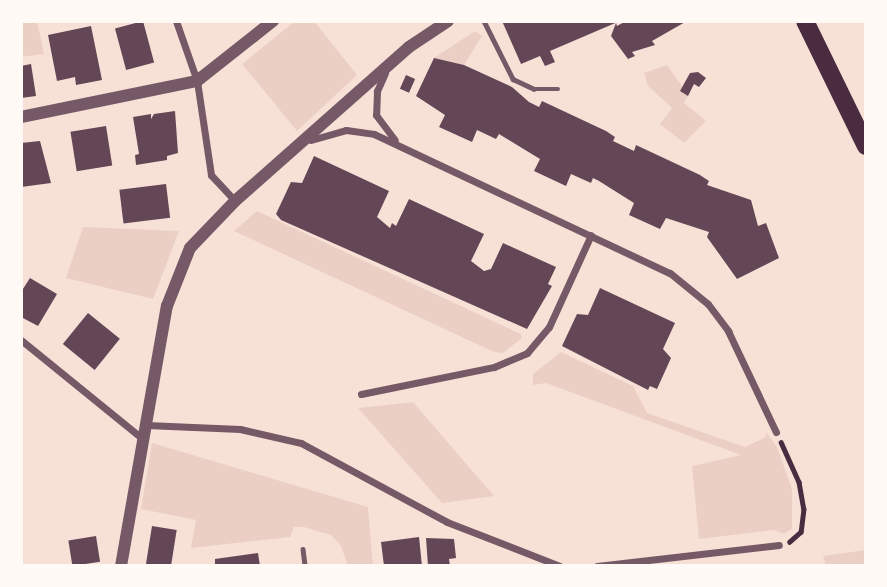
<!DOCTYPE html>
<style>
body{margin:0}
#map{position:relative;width:887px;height:587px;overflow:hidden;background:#f7e1d7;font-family:Lato,sans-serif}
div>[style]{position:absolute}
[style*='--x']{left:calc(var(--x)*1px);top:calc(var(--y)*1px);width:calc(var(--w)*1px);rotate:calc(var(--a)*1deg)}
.green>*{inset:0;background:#ebcfc5}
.building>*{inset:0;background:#644757;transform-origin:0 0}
.path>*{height:4.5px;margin:-2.25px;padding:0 2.25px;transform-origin:2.25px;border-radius:2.25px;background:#4a2c40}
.service>*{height:4.5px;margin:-2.25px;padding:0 2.25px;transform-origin:2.25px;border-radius:2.25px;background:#755966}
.minor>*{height:7px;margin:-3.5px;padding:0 3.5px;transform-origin:3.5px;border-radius:3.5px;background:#755966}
.tertiary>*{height:12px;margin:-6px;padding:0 6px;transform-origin:6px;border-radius:6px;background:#755966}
.motorway>*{height:18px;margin:-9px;padding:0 9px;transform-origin:9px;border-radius:9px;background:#4a2c40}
span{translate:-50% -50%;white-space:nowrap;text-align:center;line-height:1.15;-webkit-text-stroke:5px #fffaf5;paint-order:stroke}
.frame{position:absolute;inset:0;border:23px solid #fffaf5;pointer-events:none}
</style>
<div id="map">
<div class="green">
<i style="clip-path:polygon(21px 21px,37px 21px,44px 54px,21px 57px)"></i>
<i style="clip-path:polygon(295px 21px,314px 21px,357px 75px,297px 131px,242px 64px)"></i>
<i style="clip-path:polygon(475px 31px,482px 36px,464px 65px,434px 58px)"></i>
<i style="clip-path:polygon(667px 65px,682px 86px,680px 91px,688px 96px,684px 103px,706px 121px,684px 143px,660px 124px,672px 108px,648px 86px,644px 73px)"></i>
<i style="clip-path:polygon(257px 211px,521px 334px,522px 338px,503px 353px,494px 352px,234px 231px)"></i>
<i style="clip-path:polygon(83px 227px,179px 231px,153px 299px,66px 278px)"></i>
<i style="clip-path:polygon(561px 352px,633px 386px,647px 413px,745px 447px,766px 437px,766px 432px,777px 447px,792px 489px,792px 529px,783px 534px,775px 530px,699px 539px,692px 466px,741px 455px,546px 383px,533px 385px,533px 374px)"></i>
<i style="clip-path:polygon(413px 402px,494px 496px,442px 503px,358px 408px)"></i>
<i style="clip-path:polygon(152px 443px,368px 507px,373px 566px,348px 566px,341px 546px,331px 535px,304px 527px,294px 527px,290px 537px,191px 548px,196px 520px,141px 509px)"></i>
<i style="clip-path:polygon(866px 550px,866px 566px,826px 566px,823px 556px)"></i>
</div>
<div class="building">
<i style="left:143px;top:21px;width:43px;height:29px;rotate:75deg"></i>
<i style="clip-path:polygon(502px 21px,620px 21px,550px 51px,555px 62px,545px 66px,540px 56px,521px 64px)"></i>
<i style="clip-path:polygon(626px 21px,687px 21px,652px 41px,655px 45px,632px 52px,635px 56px,628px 59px,611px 36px,616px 23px,617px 26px)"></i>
<i style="clip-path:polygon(91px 26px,102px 80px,76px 85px,75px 77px,57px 81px,48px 35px)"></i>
<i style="clip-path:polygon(434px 58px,464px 65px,512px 87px,529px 102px,539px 107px,542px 101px,606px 131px,615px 137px,613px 141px,634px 151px,636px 145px,700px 175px,709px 181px,707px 185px,751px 200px,758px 226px,766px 223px,779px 258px,737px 279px,707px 237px,709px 232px,666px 218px,660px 229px,629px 215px,634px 203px,599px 181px,593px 178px,591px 183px,571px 174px,566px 186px,534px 171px,540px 159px,499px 134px,496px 139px,477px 130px,472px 142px,439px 127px,445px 115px,416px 96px)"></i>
<i style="clip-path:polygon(31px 64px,36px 96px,21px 98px,21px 66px)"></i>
<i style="clip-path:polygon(698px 72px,706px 78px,699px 87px,694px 84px,688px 96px,680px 91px,690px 73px)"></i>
<i style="left:406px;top:75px;width:10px;height:15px;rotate:24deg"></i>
<i style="clip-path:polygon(175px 111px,178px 153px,167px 156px,167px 160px,136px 165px,135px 155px,139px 154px,133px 117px,151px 114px,151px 119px,154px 114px)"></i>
<i style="left:106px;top:126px;width:40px;height:36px;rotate:81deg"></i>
<i style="clip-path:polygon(40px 141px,51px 183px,21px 187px,21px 143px)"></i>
<i style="clip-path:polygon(314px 156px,389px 191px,377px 217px,390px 228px,392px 223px,396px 226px,409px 199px,484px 234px,471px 261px,484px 271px,491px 269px,503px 243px,556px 267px,548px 284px,552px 286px,527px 329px,281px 220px,276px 214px,291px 182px,302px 183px)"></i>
<i style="left:166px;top:184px;width:34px;height:47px;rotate:83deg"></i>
<i style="clip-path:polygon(30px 278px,57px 294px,38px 326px,21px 317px,21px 292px)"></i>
<i style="clip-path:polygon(600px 288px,675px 323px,663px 349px,671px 358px,657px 389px,650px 386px,648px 390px,562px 346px,577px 314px,588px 315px)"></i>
<i style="left:88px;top:313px;width:41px;height:40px;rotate:39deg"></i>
<i style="left:152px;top:526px;width:25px;height:40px;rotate:9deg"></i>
<i style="left:96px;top:536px;width:26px;height:28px;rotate:81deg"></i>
<i style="clip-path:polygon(419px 537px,422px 566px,384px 566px,381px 542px)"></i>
<i style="clip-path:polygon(426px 538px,454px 539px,456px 558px,449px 559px,450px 566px,428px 566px)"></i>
<i style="clip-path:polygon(258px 553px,260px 566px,215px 566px,215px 559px)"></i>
</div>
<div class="path">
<i style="--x:781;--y:442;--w:44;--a:65.8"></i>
<i style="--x:799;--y:482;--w:27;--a:80"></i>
<i style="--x:804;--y:509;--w:23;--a:97"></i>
<i style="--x:801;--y:532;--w:15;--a:138"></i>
</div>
<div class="service">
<i style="--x:484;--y:21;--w:65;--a:63.4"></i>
<i style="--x:513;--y:79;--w:23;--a:25"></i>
<i style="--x:534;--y:89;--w:24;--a:0"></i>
<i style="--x:303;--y:549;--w:17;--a:83"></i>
</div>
<div class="minor">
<i style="--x:176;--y:21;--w:64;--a:70.7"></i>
<i style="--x:197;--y:81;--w:95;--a:81.5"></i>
<i style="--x:211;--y:175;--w:35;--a:47"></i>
<i style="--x:385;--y:73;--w:20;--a:114"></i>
<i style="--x:377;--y:91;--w:24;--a:92"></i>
<i style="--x:376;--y:115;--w:31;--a:53"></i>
<i style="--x:311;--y:140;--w:36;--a:-16"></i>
<i style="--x:346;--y:130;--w:28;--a:8"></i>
<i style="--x:374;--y:134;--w:327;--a:25.2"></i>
<i style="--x:670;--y:273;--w:49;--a:39.2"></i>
<i style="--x:708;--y:304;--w:34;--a:53"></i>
<i style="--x:728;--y:331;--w:112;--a:64.6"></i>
<i style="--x:21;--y:340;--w:159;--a:39.1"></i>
<i style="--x:361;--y:394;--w:136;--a:-11.5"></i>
<i style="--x:494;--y:367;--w:36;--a:-23"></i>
<i style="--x:527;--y:353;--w:34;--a:-50"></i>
<i style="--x:549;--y:327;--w:101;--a:-65.5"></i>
<i style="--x:146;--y:425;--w:94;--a:2.4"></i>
<i style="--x:240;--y:429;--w:63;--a:12.9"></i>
<i style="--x:301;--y:443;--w:166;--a:28.4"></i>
<i style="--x:447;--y:522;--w:121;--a:21.3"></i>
<i style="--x:597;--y:566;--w:183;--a:-6.6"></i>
</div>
<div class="tertiary">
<i style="--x:21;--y:117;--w:180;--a:-11.6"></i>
<i style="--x:197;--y:81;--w:97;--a:-38.3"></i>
<i style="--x:121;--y:566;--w:264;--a:-80"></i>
<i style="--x:167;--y:306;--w:62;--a:-68.4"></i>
<i style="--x:190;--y:248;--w:65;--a:-46.2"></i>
<i style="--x:235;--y:201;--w:232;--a:-41.5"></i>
<i style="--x:409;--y:47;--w:47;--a:-33.7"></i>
</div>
<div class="motorway">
<i style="--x:805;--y:21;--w:139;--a:64"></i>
</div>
<div class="frame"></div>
</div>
